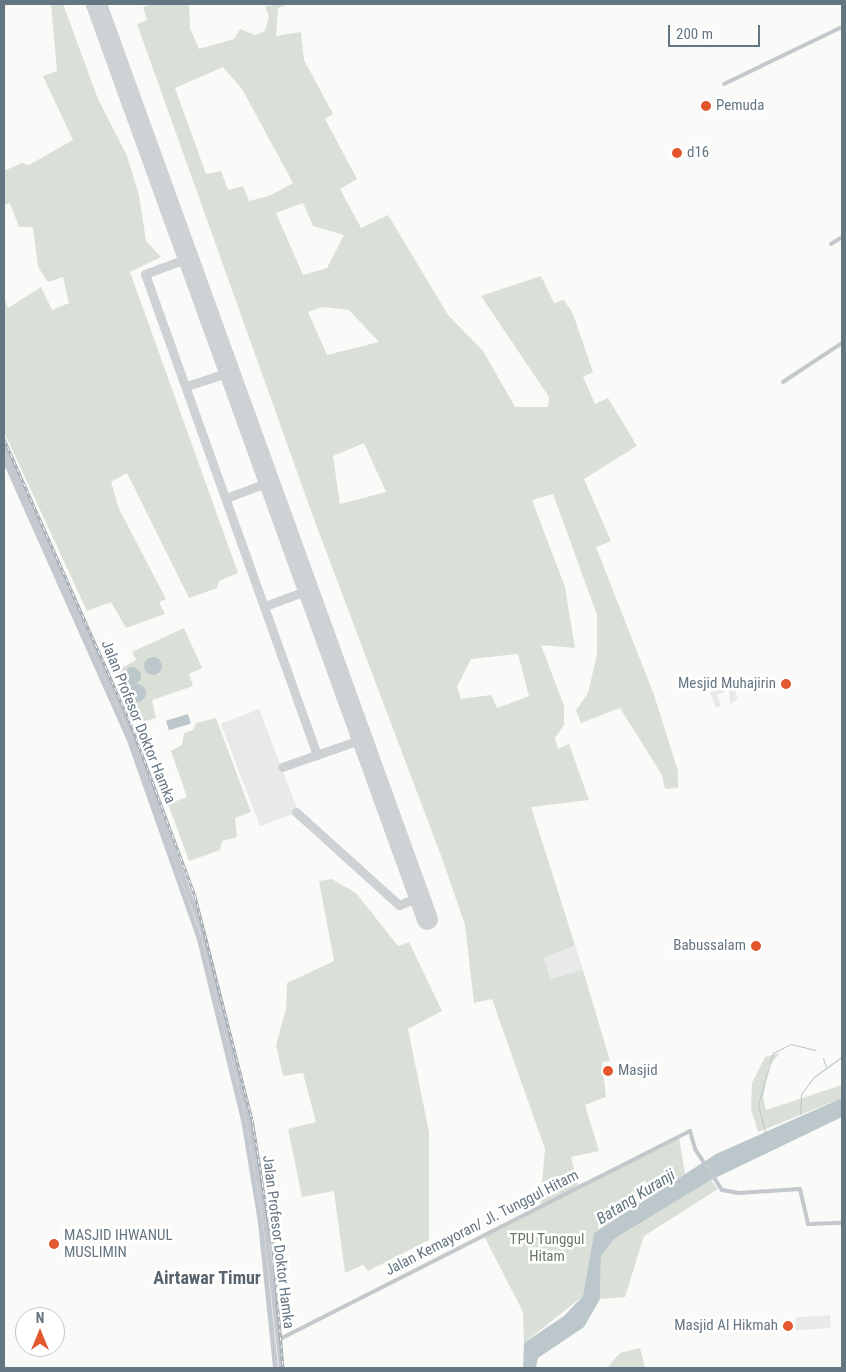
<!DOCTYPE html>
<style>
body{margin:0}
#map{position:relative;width:846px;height:1372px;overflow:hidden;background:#fafaf8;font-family:"Roboto Condensed",sans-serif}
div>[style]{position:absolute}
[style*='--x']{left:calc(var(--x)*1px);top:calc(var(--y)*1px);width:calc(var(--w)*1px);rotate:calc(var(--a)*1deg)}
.built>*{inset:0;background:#e8e9e9;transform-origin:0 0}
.green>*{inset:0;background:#dadfd7}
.water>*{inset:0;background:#bbc7cb;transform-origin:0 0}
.round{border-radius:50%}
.stream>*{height:1px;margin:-0.5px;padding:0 0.5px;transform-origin:0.5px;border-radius:0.5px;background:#bbc7cb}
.taxiway>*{height:9px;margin:-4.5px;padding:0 4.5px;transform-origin:4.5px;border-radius:4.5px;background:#ced2d4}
.runway>*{height:21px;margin:-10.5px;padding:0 10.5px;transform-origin:10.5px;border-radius:10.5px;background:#ced2d4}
.tertiary>*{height:4px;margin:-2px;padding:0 2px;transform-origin:2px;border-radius:2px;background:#c3c8cc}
.trunk>*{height:5px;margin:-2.5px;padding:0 2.5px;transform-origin:2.5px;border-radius:2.5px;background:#c3c9ce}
.rail>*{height:3px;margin-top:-1.5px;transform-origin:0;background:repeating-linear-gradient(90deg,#fff 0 4px,#a2aab0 0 8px);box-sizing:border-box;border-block:1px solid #a2aab0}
.dots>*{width:14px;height:14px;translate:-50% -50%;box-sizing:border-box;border:2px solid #fff;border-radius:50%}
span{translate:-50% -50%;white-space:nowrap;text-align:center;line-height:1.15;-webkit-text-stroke:5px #fff;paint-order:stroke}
.poi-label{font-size:15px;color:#657683}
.left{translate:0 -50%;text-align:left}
.right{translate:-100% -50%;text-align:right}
.street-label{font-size:15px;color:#657683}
.park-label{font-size:15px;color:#687a64}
.water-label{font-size:16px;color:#60757c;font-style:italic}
.quarter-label{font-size:18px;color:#57646e;font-weight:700}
.frame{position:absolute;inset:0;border:5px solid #657683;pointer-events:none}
.north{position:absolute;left:15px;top:1307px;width:50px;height:50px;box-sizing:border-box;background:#fff;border:1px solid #c1c8cd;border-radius:50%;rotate:0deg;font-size:14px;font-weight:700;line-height:20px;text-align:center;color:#657683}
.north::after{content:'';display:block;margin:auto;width:18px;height:22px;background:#e4572e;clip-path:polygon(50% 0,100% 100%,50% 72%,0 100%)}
.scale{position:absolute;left:668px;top:25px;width:92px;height:22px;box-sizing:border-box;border:2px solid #657683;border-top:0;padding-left:6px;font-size:15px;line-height:18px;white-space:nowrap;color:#657683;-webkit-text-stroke:4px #fff;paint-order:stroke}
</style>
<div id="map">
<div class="built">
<i style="clip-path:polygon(733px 684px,738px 699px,730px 704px,729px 690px,717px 695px,721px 706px,716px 708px,710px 692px)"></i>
<i style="left:259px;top:709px;width:110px;height:41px;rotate:69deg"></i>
<i style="clip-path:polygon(575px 945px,583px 970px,550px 979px,543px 958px)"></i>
<i style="left:830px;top:1315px;width:13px;height:35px;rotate:86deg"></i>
</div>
<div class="green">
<i style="clip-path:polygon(51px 4px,63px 4px,98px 99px,127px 156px,139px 195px,146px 241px,161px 257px,130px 272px,238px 573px,219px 581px,217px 588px,189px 598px,127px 473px,111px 482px,119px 509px,166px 599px,159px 602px,165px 614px,126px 628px,111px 602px,87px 611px,4px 432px,4px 297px,8px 308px,41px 287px,52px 310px,69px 303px,63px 277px,48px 282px,38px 267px,33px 227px,19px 227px,10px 203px,4px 205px,4px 171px,22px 163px,29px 165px,73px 140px,43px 76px,57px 71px)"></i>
<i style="clip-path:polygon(evenodd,152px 4px,189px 4px,190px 28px,199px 49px,234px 39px,240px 29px,255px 35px,265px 31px,269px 16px,265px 6px,288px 4px,278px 8px,276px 36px,301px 32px,304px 60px,333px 114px,325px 119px,357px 179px,340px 189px,361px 228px,388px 215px,448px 315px,483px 351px,515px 407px,548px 407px,549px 397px,481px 296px,541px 276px,554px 303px,564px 300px,573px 314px,593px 372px,583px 377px,595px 404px,608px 398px,637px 446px,584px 479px,611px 541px,596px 547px,654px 695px,678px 771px,678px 788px,665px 789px,662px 775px,620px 708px,581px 723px,576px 710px,588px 693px,597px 654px,597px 615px,553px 494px,532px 500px,565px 587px,575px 648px,541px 645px,564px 706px,564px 725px,555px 738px,558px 749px,569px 744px,589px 800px,531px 807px,575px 945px,544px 958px,550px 979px,583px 970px,610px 1061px,602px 1062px,606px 1097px,585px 1105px,599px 1151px,571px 1157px,578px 1185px,679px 1137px,685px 1174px,594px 1233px,583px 1296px,524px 1343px,523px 1312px,483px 1234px,540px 1205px,545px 1149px,492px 999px,474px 1003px,465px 925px,443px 861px,315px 522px,137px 24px,147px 20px,143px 7px,152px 4px,223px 67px,242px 89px,293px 183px,269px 196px,249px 201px,243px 186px,228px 190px,221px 171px,206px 174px,175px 88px,223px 67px,152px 4px,303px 203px,313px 226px,344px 235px,327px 268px,303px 275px,276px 213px,303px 203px,152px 4px,322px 307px,349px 310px,379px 342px,327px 355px,308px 312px,322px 307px,152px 4px,364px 443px,386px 492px,340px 504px,333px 456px,364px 443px,152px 4px,518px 654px,529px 696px,497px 708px,491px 695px,461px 699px,457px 687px,471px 659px,518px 654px)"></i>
<i style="clip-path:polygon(184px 628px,202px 668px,189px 674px,193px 686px,152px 700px,156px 718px,138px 723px,116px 671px,136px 660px,132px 652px)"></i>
<i style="clip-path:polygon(216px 718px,251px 812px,235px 818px,237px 837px,222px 841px,220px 850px,189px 861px,168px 804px,187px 797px,171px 751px,182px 745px,184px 733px,193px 730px,196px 723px)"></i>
<i style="clip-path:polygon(332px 879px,356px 893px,398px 946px,409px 942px,442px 1011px,408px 1029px,429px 1132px,429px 1240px,368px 1271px,363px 1265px,345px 1273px,334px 1191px,302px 1197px,288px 1129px,316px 1122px,303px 1073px,283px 1076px,276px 1045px,286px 1009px,287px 983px,334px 961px,319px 881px)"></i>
<i style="clip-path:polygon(780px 1053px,769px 1066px,763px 1097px,766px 1110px,842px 1085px,842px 1098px,758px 1132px,751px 1109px,752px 1083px,765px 1057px)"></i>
<i style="clip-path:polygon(711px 1180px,718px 1189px,644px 1236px,625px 1297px,600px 1299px,601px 1256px,614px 1239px)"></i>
<i style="clip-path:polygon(640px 1348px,645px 1368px,607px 1368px,620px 1353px)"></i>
</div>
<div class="water">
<i class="round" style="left:144px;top:657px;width:18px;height:18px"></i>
<i class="round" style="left:123px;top:667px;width:18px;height:18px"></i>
<i class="round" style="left:128px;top:684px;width:18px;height:18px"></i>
<i style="left:188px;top:714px;width:10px;height:23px;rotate:73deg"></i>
<i style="clip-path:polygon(842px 1098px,842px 1117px,711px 1180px,614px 1239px,601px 1256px,600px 1299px,584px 1327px,538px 1358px,536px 1368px,523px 1368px,524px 1343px,564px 1316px,583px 1296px,594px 1233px,716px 1154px)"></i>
</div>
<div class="stream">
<i style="--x:823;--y:1058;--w:9;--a:72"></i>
<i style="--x:800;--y:1114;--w:20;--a:-87"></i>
<i style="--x:801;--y:1094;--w:21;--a:-53"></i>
<i style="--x:814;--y:1077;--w:34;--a:-36"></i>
<i style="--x:765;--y:1131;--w:27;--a:-105"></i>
<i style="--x:758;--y:1105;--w:54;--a:-73.9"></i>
<i style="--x:773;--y:1053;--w:20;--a:-27"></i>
<i style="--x:791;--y:1044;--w:25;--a:14"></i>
</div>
<div class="taxiway">
<i style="--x:188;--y:258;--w:46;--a:159.6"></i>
<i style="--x:145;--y:274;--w:511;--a:70.32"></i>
<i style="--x:187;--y:386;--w:44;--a:-18.4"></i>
<i style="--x:226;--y:498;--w:46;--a:-20.4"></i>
<i style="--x:265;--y:606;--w:46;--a:-20.4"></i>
<i style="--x:282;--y:767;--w:85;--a:-19.3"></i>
<i style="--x:296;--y:812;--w:139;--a:42.1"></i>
<i style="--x:399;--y:905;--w:22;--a:-22"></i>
</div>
<div class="runway">
<i style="--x:96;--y:4;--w:973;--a:70.11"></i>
</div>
<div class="tertiary">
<i style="--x:724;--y:84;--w:131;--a:-25.8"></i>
<i style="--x:831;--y:244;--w:13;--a:-32"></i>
<i style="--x:783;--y:382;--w:71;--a:-33.5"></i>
<i style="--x:278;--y:1340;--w:462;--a:-26.9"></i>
<i style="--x:690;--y:1131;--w:19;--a:74"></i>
<i style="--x:695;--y:1149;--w:49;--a:56.6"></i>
<i style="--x:722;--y:1190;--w:17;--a:10"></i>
<i style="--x:739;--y:1193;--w:61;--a:-3.8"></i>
<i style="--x:800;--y:1189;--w:36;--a:77"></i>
<i style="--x:808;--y:1224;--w:34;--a:-2"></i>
</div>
<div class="trunk">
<i style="--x:4;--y:448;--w:303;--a:65.9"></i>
<i style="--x:128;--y:725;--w:218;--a:70.2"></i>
<i style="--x:202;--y:930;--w:194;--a:76.3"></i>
<i style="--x:248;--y:1118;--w:104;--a:80.6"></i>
<i style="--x:265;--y:1221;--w:148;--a:83.8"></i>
<i style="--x:4;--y:459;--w:304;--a:66"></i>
<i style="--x:128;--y:737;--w:214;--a:70.6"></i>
<i style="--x:199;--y:939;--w:185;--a:76.3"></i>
<i style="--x:243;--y:1119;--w:104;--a:80.6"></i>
<i style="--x:260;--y:1222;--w:147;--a:84.1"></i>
</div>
<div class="rail">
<i style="--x:4;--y:439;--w:310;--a:66"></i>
<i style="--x:130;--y:722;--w:186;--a:69.5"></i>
<i style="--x:195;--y:896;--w:230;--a:75.7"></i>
<i style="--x:252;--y:1119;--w:132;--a:80.8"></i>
<i style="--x:273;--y:1249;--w:119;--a:85.2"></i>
</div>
<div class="dots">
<i style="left:706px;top:106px;background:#e4572e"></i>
<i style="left:677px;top:153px;background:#e4572e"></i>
<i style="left:786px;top:684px;background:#e4572e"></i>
<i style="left:756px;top:946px;background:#e4572e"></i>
<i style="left:608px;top:1071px;background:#e4572e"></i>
<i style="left:54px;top:1244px;background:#e4572e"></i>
<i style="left:788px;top:1326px;background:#e4572e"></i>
</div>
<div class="poi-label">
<span class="left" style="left:716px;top:106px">Pemuda</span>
<span class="left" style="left:687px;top:153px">d16</span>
<span class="right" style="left:776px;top:684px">Mesjid Muhajirin</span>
<span class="right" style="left:746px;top:946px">Babussalam</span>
<span class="left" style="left:618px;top:1071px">Masjid</span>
<span class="left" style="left:64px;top:1244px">MASJID IHWANUL<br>MUSLIMIN</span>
<span class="right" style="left:778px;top:1326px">Masjid Al Hikmah</span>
</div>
<div class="street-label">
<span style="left:138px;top:722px;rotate:68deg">Jalan Profesor Doktor Hamka</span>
<span style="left:482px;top:1223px;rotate:-27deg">Jalan Kemayoran/ Jl. Tunggul Hitam</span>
<span style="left:278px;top:1242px;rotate:83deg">Jalan Profesor Doktor Hamka</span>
</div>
<div class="park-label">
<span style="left:547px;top:1248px">TPU Tunggul<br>Hitam</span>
</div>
<div class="water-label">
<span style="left:636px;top:1197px;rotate:-32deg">Batang Kuranji</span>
</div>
<div class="quarter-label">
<span style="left:207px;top:1278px">Airtawar Timur</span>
</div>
<div class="frame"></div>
<div class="north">N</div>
<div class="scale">200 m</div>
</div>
